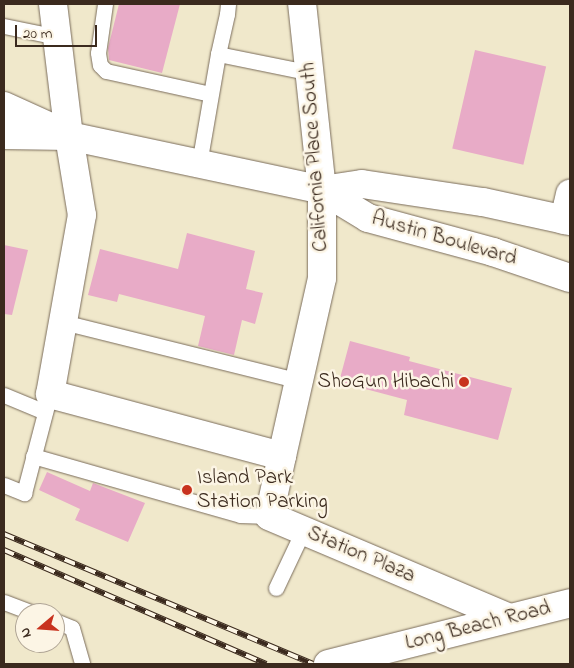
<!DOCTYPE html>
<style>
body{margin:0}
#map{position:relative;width:574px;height:668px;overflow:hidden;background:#f0e8cb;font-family:"Indie Flower",sans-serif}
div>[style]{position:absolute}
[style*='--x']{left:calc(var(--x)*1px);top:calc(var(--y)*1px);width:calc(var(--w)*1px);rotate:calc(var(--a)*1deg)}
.building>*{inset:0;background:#e8abc7;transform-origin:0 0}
.roads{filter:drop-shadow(0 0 1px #7a6c5b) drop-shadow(0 0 1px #7a6c5b)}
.service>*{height:15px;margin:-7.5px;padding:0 7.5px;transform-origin:7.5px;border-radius:7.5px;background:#fff}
.minor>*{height:28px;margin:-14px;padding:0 14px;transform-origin:14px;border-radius:14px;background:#fff}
.secondary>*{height:28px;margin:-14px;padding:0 14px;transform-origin:14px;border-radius:14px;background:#fff}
.primary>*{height:28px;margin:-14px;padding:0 14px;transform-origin:14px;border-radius:14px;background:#fff}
.rail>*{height:5.5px;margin-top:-2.75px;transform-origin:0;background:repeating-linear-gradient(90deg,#fcf5e5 0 11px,#3b2a1e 0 22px);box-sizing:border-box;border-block:1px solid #3b2a1e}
.dots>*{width:14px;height:14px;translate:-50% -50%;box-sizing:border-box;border:2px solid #fcf5e5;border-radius:50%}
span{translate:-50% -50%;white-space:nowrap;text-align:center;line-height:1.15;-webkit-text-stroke:5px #fcf5e5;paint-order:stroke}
.street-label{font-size:21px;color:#3b2a1e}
.poi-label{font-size:21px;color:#3b2a1e}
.right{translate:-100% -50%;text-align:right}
.left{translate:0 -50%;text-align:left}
.frame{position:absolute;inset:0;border:5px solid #3b2a1e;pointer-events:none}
.north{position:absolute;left:15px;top:603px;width:50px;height:50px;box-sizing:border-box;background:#fcf5e5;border:1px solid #afa495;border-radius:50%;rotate:252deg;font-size:14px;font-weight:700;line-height:20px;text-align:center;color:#3b2a1e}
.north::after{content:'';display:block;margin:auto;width:18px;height:22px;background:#c8321e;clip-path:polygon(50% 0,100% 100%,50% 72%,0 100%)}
.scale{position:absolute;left:15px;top:25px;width:82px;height:22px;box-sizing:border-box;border:2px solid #3b2a1e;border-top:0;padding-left:6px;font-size:15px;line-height:18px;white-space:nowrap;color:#3b2a1e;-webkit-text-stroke:4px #fcf5e5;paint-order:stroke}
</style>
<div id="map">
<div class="building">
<i style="clip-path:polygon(119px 4px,180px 4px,162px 73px,109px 60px,108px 48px)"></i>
<i style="left:475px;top:50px;width:73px;height:101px;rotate:13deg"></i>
<i style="clip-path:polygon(187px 233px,255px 251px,246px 289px,263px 293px,255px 324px,242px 320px,234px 355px,198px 346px,205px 316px,119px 294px,117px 302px,88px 295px,100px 249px,178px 269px)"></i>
<i style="clip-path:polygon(4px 245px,28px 250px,12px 315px,4px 314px)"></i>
<i style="clip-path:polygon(350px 341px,410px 357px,409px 361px,512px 388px,498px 440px,404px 415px,407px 400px,339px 382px)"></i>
<i style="clip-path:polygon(47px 472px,90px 491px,93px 483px,145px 503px,128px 542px,75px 520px,80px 509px,39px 490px)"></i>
</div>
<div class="roads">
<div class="service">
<i style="--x:105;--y:4;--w:49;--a:98.1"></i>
<i style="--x:98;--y:53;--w:12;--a:81"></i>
<i style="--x:100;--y:65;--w:8;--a:45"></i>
<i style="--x:106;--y:71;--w:107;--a:12.4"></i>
<i style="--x:4;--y:26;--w:54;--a:11.7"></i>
<i style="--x:218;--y:54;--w:41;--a:-77.3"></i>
<i style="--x:227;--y:14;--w:10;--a:-84"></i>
<i style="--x:199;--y:164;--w:112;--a:-80.2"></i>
<i style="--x:218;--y:54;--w:95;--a:11.5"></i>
<i style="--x:63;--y:322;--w:244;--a:14"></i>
<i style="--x:4;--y:395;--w:44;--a:22.5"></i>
<i style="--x:33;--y:456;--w:215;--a:15.9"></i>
<i style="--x:240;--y:515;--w:29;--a:2"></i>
<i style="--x:4;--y:485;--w:22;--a:22"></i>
<i style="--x:24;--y:493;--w:102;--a:-75.3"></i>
<i style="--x:276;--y:588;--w:63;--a:-64.7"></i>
<i style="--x:4;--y:602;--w:31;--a:21"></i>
<i style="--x:55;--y:621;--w:18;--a:22"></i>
<i style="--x:72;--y:628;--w:37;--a:74"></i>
</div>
<div class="minor">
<i style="--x:53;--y:4;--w:133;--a:83.1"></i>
<i style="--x:69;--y:136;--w:80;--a:80.7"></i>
<i style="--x:82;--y:215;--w:182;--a:100.1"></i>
<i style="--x:50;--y:394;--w:240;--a:15"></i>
<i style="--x:282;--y:456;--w:61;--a:102.2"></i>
<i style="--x:269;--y:516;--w:261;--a:23"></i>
<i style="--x:564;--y:220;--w:27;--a:-77"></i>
<i style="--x:282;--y:456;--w:182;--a:-77.3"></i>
<i style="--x:322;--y:278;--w:88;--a:-90"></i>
<i style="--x:322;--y:190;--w:187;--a:-96.1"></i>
</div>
<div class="secondary">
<i style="--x:328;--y:664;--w:250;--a:-14.1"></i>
</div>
<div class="primary">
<i style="--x:4;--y:106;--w:60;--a:24.4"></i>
<i style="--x:4;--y:135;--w:65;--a:0.9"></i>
<i style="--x:69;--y:136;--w:259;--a:12"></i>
<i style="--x:322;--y:190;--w:54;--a:31.3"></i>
<i style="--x:368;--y:218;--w:130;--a:15.2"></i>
<i style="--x:493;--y:252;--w:81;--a:18.7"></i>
<i style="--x:322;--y:190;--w:40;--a:-8.5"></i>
<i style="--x:362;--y:184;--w:122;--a:8.5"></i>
<i style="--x:483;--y:202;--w:89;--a:12.3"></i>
</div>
</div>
<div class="rail">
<i style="--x:4;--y:534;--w:335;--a:22.8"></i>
<i style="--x:4;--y:550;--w:286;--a:23.5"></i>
</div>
<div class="dots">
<i style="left:464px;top:382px;background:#c8321e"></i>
<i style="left:187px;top:490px;background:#c8321e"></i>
</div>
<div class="street-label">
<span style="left:315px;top:157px;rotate:-94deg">California Place South</span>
<span style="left:444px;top:239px;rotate:16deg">Austin Boulevard</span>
<span style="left:361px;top:555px;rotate:23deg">Station Plaza</span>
<span style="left:478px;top:626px;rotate:-14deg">Long Beach Road</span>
</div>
<div class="poi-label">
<span class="right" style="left:454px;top:382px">ShoGun Hibachi</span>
<span class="left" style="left:197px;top:490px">Island Park<br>Station Parking</span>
</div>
<div class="frame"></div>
<div class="north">N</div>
<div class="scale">20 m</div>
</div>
